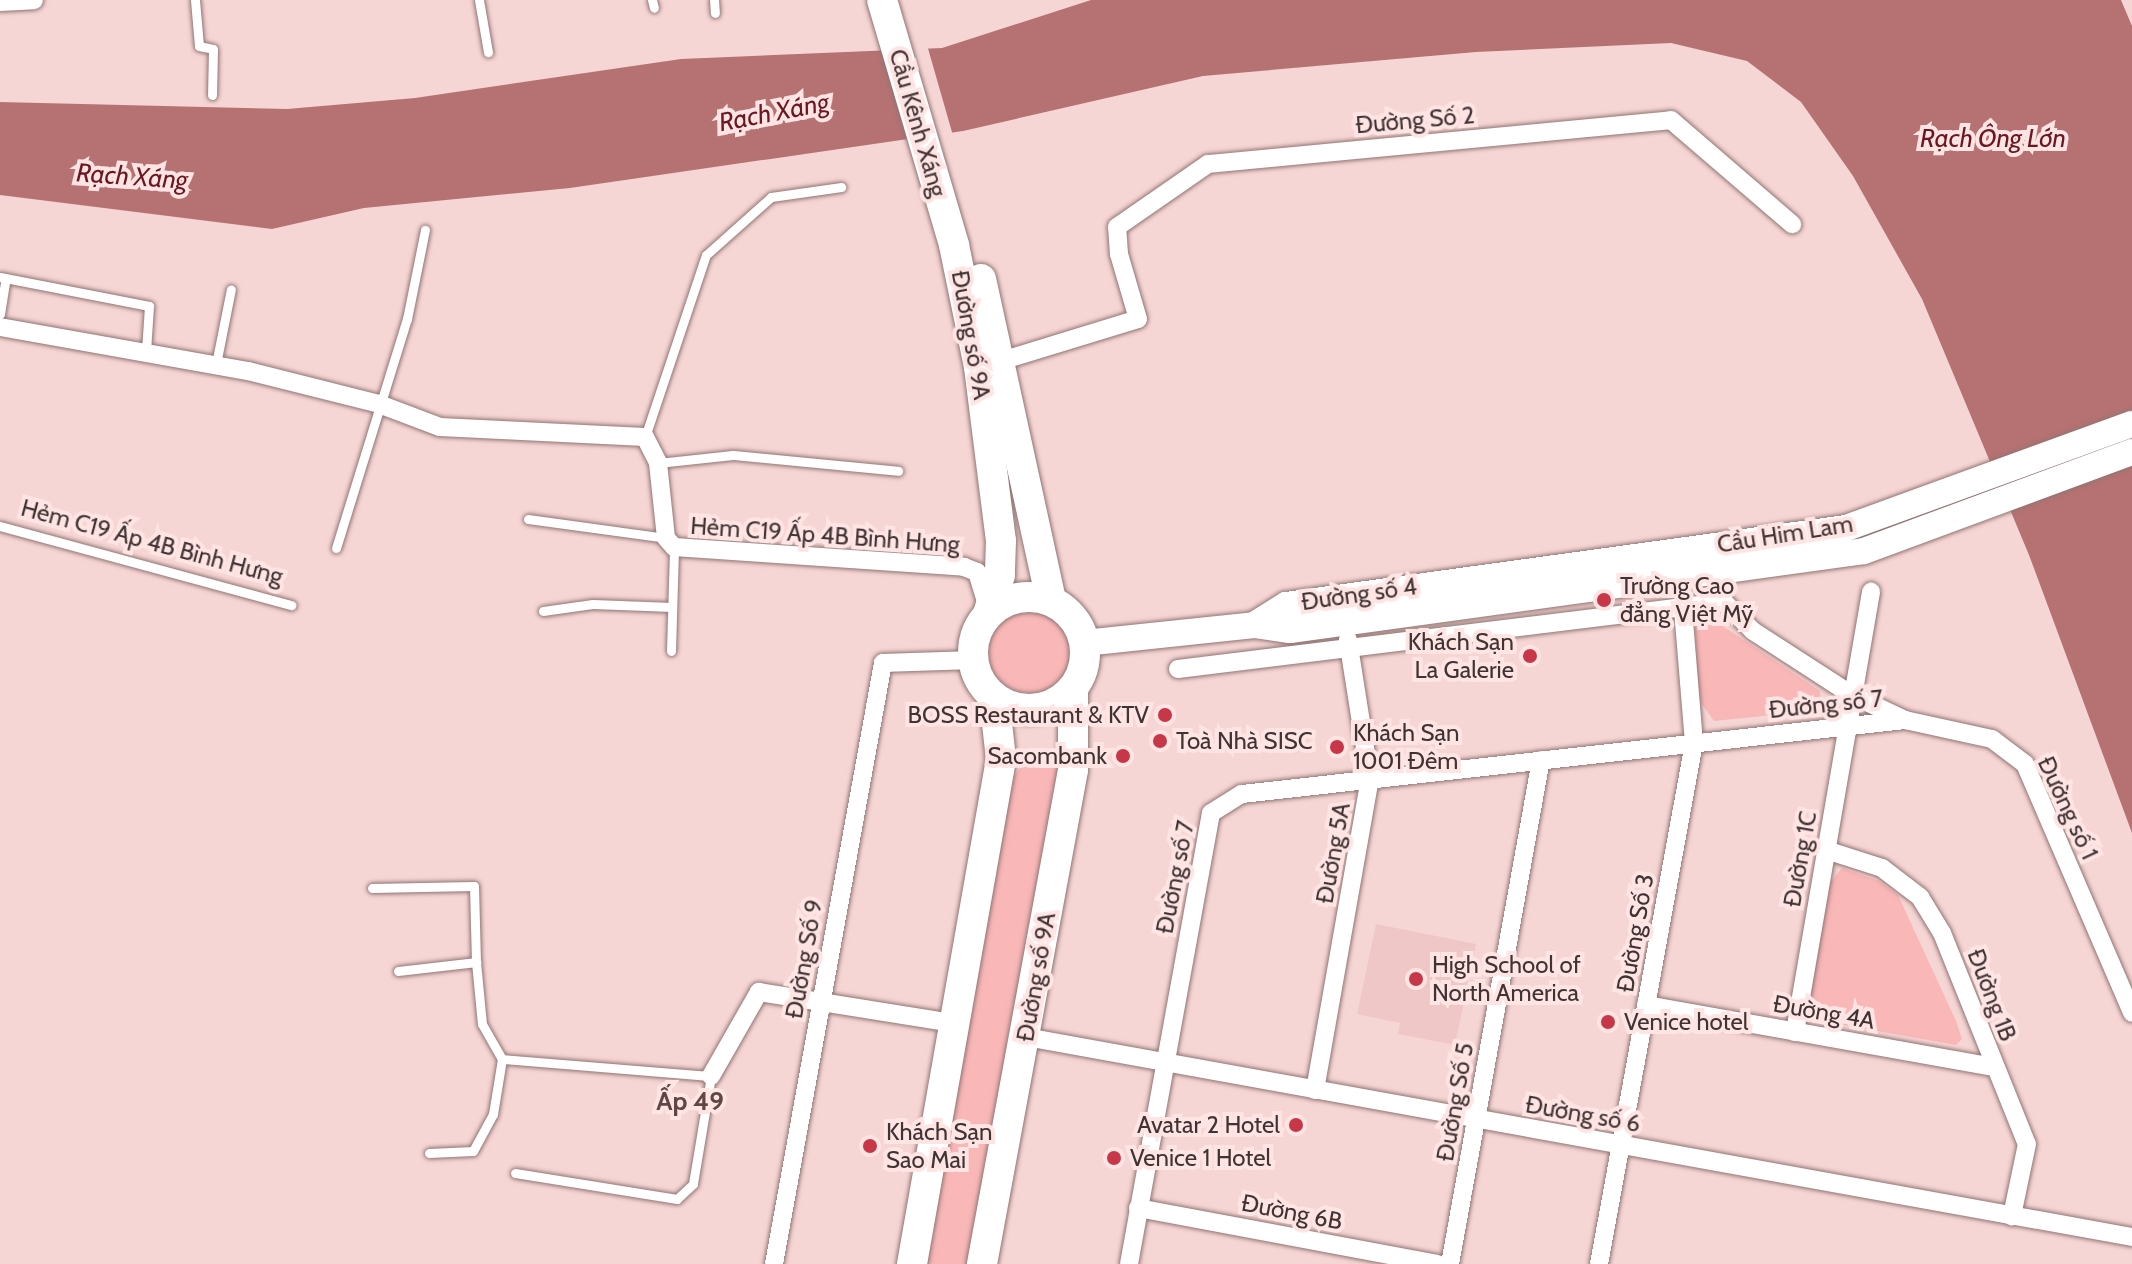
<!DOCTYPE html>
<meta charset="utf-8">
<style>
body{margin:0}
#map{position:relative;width:2132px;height:1264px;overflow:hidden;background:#f6d6d5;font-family:Cabin,sans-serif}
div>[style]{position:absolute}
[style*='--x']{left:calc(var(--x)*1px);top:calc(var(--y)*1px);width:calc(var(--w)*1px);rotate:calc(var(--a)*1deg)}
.built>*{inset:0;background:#efc7c6}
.green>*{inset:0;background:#f9b7b7}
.round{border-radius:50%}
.water>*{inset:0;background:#b67272}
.pier>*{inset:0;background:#f6d6d5;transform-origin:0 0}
.roads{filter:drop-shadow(0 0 2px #917473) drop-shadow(0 0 2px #917473)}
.lane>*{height:9px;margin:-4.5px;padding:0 4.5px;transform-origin:4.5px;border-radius:4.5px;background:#fff}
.street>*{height:18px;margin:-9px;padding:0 9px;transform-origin:9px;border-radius:9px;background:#fff}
.secondary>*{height:26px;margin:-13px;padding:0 13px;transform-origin:13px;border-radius:13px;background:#fff}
.primary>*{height:30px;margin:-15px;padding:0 15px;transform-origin:15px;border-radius:15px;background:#fff}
.primary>.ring{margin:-15px;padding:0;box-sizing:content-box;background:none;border:30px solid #fff;border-radius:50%}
.dots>*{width:22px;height:22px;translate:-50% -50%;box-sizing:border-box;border:4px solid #ffe4e4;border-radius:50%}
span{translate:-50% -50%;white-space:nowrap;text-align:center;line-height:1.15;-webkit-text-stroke:8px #ffe4e4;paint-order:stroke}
.street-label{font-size:24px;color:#403333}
.poi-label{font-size:24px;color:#403333}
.left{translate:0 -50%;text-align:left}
.right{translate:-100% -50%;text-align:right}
.water-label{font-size:26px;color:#6b1721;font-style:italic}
.neighbourhood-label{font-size:26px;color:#614646;font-weight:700}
</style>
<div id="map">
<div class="built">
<i style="clip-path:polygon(1376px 924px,1476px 944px,1455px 1045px,1398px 1034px,1400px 1023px,1357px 1014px)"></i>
</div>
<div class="green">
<i class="round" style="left:988px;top:609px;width:84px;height:84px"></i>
<i style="clip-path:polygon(1706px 615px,1820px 691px,1821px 710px,1714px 721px,1699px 700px,1695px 628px)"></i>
<i style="clip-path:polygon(1051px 753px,1060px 760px,971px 1264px,922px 1264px,1013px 777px,1028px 758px)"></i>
<i style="clip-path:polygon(1842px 868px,1879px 881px,1898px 895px,1956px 1021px,1962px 1039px,1956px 1045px,1826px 1022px,1810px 1015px,1808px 1004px,1828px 885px)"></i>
</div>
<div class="water">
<i style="clip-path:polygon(1091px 0,2121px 0,2132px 26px,2132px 833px,2029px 555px,1922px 299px,1853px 176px,1801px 102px,1747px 61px,1671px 43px,1476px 52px,1203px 76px,963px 131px,570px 188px,364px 208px,272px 229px,0 195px,0 102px,287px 109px,415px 98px,681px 59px,942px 48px)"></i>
</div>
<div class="pier">
<i style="left:927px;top:45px;width:95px;height:38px;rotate:74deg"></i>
</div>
<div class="roads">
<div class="lane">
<i style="--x:195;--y:0;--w:46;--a:85"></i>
<i style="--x:199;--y:46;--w:14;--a:12"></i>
<i style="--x:213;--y:49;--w:46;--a:91.2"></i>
<i style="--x:479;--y:0;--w:53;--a:80.2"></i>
<i style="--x:652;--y:0;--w:8;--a:76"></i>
<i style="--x:714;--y:0;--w:13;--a:86"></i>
<i style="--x:0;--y:277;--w:152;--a:11"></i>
<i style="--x:149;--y:306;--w:45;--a:93.8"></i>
<i style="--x:0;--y:314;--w:36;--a:-81"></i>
<i style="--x:216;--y:364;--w:76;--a:-78.7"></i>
<i style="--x:645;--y:437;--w:192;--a:-71.5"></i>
<i style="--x:706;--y:255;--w:87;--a:-41.7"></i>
<i style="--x:771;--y:197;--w:71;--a:-8.1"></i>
<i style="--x:658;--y:463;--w:75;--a:-6.1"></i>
<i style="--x:733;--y:455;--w:166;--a:5.5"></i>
<i style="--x:528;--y:519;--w:139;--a:7.8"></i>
<i style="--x:0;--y:526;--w:302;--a:15.2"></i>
<i style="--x:336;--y:548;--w:240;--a:-72.8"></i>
<i style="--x:407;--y:319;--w:91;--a:-78.6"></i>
<i style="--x:543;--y:611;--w:50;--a:-8"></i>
<i style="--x:593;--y:604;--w:79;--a:2.2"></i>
<i style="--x:671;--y:651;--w:104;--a:-88.3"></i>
<i style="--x:372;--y:888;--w:102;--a:-1.1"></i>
<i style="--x:474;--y:886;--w:76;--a:88.5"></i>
<i style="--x:398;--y:971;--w:79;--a:-6.6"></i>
<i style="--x:476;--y:962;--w:62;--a:84.5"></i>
<i style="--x:482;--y:1024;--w:40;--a:60.3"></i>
<i style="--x:502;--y:1059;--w:210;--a:4.7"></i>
<i style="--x:711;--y:1076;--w:109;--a:99.5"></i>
<i style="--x:693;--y:1184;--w:22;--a:137"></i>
<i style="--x:677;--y:1199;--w:164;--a:-170.9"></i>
<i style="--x:429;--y:1153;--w:44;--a:-2.6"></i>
<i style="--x:473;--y:1151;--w:42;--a:-61.6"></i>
<i style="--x:493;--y:1114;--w:56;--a:-80.7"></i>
</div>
<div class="street">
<i style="--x:0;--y:2;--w:34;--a:-3"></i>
<i style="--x:0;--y:327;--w:252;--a:10.1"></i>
<i style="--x:248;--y:371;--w:135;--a:14.1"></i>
<i style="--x:379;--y:404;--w:65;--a:20.7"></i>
<i style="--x:440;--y:427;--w:205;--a:2.8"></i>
<i style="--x:645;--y:437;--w:29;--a:63"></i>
<i style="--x:658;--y:463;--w:75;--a:83.9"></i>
<i style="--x:666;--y:538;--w:12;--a:48"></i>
<i style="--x:674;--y:547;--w:291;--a:3.9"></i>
<i style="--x:964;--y:567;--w:14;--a:21"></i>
<i style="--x:977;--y:572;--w:34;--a:73"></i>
<i style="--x:1001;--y:361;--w:143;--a:-17"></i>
<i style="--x:1138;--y:319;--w:68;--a:-106.3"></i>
<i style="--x:1119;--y:254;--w:27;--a:-94"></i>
<i style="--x:1117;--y:227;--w:111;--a:-34.7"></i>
<i style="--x:1208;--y:164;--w:465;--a:-5.4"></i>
<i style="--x:1671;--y:120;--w:160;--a:40.7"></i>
<i style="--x:1178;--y:669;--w:550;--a:-7"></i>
<i style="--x:1724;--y:602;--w:41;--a:45"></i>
<i style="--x:1753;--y:631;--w:118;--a:32.9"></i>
<i style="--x:1852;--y:695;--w:59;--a:25.3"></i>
<i style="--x:1905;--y:720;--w:89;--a:12.3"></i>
<i style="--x:1992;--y:739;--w:41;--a:37.1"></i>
<i style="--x:2025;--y:764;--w:271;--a:66.7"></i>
<i style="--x:1826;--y:850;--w:59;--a:17.8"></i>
<i style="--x:1882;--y:868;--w:48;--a:37.3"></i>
<i style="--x:1920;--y:897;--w:42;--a:58.6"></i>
<i style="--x:1942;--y:933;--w:227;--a:68.1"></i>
<i style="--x:2027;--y:1144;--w:74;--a:101.8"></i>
<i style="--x:1646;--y:1005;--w:352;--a:10.1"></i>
<i style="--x:1795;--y:1032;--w:447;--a:-80.2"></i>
<i style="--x:1026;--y:1037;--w:1124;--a:10.25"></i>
<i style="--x:711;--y:1076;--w:97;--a:-60.3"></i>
<i style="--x:759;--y:992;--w:202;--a:9.1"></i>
<i style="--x:1315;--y:1090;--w:316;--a:-80"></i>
<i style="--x:1370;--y:779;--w:141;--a:-99"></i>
<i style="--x:1138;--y:1208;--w:304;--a:10.6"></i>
<i style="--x:774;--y:1264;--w:611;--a:-79.72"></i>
<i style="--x:883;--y:663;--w:90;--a:-1.9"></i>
<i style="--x:1129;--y:1264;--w:458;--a:-79.7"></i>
<i style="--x:1211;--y:813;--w:36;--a:-32"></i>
<i style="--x:1242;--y:794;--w:667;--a:-6.37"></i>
<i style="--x:1450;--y:1264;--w:512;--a:-79.77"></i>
<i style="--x:1599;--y:1264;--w:530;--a:-79.67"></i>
<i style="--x:1694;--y:743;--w:134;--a:-94.7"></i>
</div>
<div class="secondary">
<i style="--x:1254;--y:625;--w:38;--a:-32"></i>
<i style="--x:1286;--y:605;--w:565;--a:-7.83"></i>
<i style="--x:1846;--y:528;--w:304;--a:-20"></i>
<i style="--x:1084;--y:643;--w:171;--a:-6"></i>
<i style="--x:1254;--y:625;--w:36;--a:8"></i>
<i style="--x:1290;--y:630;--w:579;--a:-7.84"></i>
<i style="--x:1864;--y:551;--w:286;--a:-20.3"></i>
</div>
<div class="primary">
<i style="--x:882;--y:0;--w:255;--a:73.6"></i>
<i style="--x:954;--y:245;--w:125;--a:78.4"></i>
<i style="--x:979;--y:367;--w:175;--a:82.8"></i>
<i style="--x:1001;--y:541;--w:34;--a:92"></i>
<i style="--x:1000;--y:575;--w:41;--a:107.1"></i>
<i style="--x:981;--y:279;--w:330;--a:77.7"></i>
<i class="ring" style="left:973px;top:597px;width:82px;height:82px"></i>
<i style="--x:912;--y:1264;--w:513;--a:-80"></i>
<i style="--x:1001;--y:759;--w:62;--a:-96.4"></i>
<i style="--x:982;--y:1264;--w:502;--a:-79.56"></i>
<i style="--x:1073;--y:770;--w:82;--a:-90"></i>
</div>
</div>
<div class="dots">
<i style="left:1604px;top:600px;background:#c73747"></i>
<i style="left:1530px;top:656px;background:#c73747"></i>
<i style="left:1165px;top:715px;background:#c73747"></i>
<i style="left:1160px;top:741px;background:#c73747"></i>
<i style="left:1337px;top:747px;background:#c73747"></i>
<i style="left:1123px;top:756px;background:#c73747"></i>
<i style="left:1416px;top:979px;background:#c73747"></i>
<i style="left:1608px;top:1022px;background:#c73747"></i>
<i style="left:1296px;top:1125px;background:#c73747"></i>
<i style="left:870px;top:1146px;background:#c73747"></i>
<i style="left:1114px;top:1158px;background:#c73747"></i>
</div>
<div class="street-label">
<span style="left:1415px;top:120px;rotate:-5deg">Đường Số 2</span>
<span style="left:918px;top:123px;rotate:74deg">Cầu Kênh Xáng</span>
<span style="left:971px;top:335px;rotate:80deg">Đường số 9A</span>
<span style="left:1785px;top:534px;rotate:-9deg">Cầu Him Lam</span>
<span style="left:825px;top:535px;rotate:4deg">Hẻm C19 Ấp 4B Bình Hưng</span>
<span style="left:152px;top:542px;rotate:15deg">Hẻm C19 Ấp 4B Bình Hưng</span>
<span style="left:1359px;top:594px;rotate:-8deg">Đường số 4</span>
<span style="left:1826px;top:704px;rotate:-6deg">Đường số 7</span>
<span style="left:2068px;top:808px;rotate:65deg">Đường số 1</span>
<span style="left:1333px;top:853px;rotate:-80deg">Đường 5A</span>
<span style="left:1800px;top:859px;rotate:-80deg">Đường 1C</span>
<span style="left:1175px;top:877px;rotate:-79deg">Đường số 7</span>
<span style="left:1635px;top:933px;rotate:-80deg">Đường Số 3</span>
<span style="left:804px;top:959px;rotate:-80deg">Đường Số 9</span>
<span style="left:1036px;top:977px;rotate:-80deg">Đường số 9A</span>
<span style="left:1992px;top:995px;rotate:69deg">Đường 1B</span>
<span style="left:1824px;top:1012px;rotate:10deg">Đường 4A</span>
<span style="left:1455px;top:1102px;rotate:-80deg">Đường Số 5</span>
<span style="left:1583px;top:1114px;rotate:10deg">Đường số 6</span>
<span style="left:1292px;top:1212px;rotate:11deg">Đường 6B</span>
</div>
<div class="poi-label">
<span class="left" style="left:1620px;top:600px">Trường Cao<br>đẳng Việt Mỹ</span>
<span class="right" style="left:1514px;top:656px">Khách Sạn<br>La Galerie</span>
<span class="right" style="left:1149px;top:715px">BOSS Restaurant &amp; KTV</span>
<span class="left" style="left:1353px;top:747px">Khách Sạn<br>1001 Đêm</span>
<span class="left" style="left:1176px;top:741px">Toà Nhà SISC</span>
<span class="right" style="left:1107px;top:756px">Sacombank</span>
<span class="left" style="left:1432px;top:979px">High School of<br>North America</span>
<span class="left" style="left:1624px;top:1022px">Venice hotel</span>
<span class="right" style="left:1280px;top:1125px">Avatar 2 Hotel</span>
<span class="left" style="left:886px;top:1146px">Khách Sạn<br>Sao Mai</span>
<span class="left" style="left:1130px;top:1158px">Venice 1 Hotel</span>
</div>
<div class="water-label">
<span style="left:774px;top:113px;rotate:-11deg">Rạch Xáng</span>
<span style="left:1993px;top:139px">Rạch Ông Lớn</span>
<span style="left:132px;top:177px;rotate:4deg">Rạch Xáng</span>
</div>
<div class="neighbourhood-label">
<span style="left:690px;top:1102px">Ấp 49</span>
</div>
</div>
